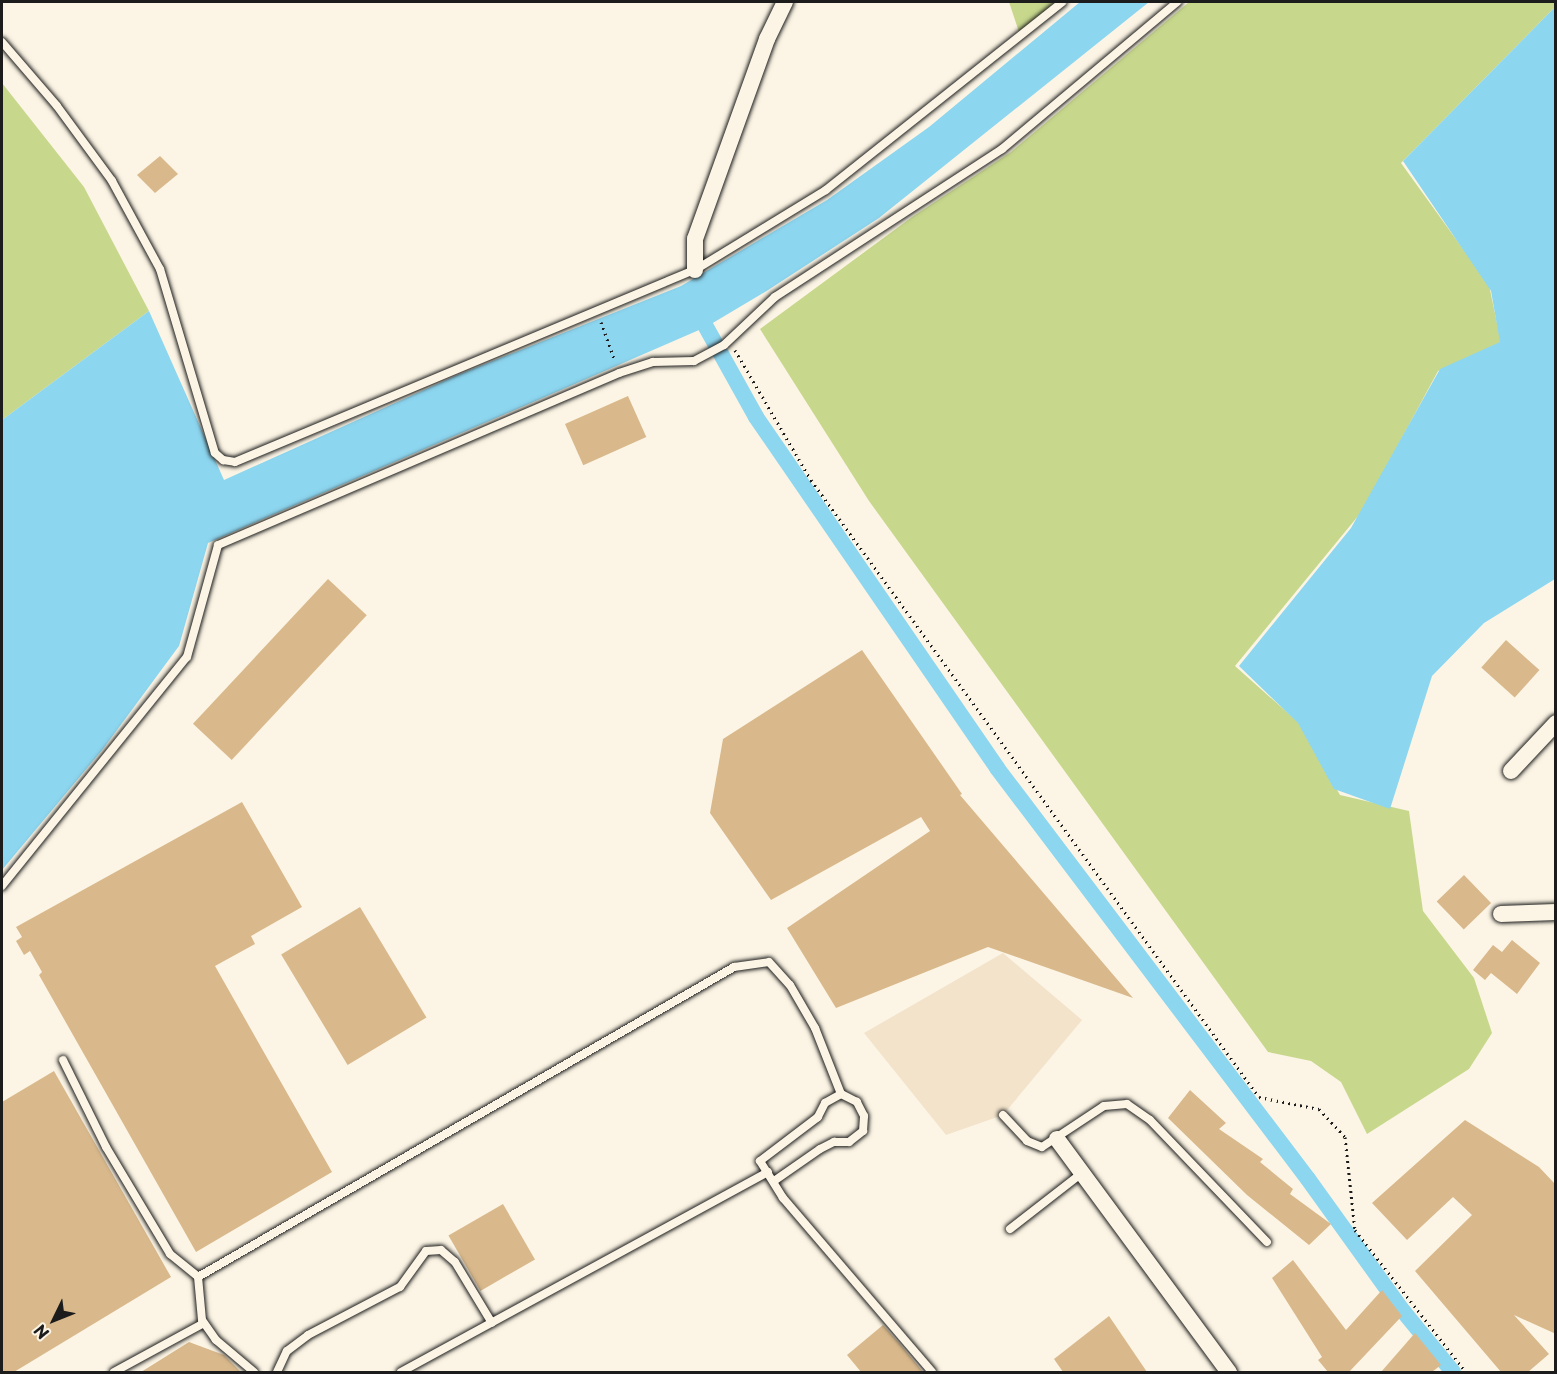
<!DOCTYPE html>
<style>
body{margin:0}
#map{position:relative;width:1557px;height:1374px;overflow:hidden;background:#fcf5e5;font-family:"Playpen Sans",sans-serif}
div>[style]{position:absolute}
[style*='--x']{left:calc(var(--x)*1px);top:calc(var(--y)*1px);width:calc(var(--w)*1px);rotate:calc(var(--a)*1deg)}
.built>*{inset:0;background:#f2e3ca}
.green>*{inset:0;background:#c7d88d}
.water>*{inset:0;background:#8dd6ef}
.canal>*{height:16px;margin:-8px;padding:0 8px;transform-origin:8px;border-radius:8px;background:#8dd6ef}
.building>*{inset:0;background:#d9b98c;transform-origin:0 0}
.path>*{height:3px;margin-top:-1.5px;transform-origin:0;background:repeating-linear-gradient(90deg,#1c1c1c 0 1.5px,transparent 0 6px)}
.roads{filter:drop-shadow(0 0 2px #1c1c1c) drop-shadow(0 0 2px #1c1c1c)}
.lane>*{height:8px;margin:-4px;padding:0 4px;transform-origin:4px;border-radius:4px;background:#fcf5e5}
.street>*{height:16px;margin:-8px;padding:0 8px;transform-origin:8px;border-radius:8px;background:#fcf5e5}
span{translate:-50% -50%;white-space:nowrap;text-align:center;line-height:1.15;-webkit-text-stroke:5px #fcf5e5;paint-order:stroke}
.frame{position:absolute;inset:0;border:3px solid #1c1c1c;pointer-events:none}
.north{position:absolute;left:24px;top:1290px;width:60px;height:60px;-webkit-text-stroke:4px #fcf5e5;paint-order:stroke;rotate:227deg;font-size:16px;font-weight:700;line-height:24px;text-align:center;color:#1c1c1c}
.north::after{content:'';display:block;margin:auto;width:21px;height:27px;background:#1c1c1c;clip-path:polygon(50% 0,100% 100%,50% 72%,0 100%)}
</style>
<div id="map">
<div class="built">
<i style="clip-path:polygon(1003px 953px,1082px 1020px,1003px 1115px,946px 1135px,864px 1033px)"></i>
</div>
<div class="green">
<i style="clip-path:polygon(1009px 2px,1063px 2px,1019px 32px)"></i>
<i style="clip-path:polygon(1189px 2px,1555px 2px,1555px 7px,1401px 163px,1489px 285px,1501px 342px,1438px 371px,1363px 510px,1235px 666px,1298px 722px,1340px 795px,1409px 811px,1423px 911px,1474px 978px,1492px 1033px,1469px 1069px,1367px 1134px,1341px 1082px,1311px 1061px,1268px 1052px,869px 501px,760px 329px,912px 217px,1011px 152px)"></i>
<i style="clip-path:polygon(2px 83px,84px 187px,149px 311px,2px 420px)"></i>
</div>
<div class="water">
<i style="clip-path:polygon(1080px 2px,1149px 2px,879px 218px,765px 292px,706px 327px,208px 543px,179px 646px,103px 749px,2px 870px,2px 420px,149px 311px,224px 480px,455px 376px,681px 286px,827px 200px,929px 127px)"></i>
<i style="clip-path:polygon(1555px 7px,1555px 579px,1484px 623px,1432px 676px,1390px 809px,1334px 789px,1298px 723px,1239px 666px,1351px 528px,1440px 369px,1500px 342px,1491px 291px,1403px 161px)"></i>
</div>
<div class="canal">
<i style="--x:706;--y:327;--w:103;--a:60.9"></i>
<i style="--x:756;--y:417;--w:426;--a:55.5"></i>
<i style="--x:997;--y:768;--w:515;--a:52.89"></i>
<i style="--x:1308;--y:1179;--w:163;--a:54.3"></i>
<i style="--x:1403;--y:1311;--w:79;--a:50.7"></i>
</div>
<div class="building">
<i style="clip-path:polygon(160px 156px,178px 174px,155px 193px,137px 175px)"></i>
<i style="left:628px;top:396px;width:45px;height:69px;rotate:66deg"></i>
<i style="left:328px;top:579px;width:53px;height:198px;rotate:43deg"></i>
<i style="left:1506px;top:640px;width:45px;height:37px;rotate:42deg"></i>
<i style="clip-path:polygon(862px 650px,962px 794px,960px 795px,1133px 998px,988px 947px,836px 1008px,787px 928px,930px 831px,921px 817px,771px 900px,710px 813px,723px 739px)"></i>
<i style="clip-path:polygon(242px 802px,302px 907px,251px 936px,255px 944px,215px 966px,332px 1172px,196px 1252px,39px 975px,42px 972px,30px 951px,24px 955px,16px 941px,22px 937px,16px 927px)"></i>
<i style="left:1464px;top:875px;width:39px;height:38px;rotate:46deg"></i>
<i style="left:360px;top:907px;width:129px;height:92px;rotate:59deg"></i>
<i style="clip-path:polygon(1512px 940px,1540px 963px,1517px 994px,1491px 973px,1485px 980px,1473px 970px,1493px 945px,1502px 952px)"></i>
<i style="clip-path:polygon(54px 1071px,171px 1277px,14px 1372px,2px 1372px,2px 1102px)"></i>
<i style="clip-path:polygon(1190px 1090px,1226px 1123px,1219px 1129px,1263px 1159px,1260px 1162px,1293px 1189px,1290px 1194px,1331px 1224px,1309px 1245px,1247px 1195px,1168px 1118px)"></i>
<i style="clip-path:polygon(1465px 1120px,1539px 1167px,1556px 1185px,1556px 1334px,1514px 1315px,1549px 1354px,1528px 1372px,1501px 1372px,1415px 1271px,1472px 1215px,1453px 1197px,1407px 1240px,1372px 1203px)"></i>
<i style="left:503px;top:1204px;width:64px;height:63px;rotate:60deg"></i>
<i style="clip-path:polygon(1293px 1260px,1346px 1330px,1382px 1290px,1402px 1316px,1349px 1372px,1328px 1372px,1318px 1360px,1322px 1357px,1272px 1278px)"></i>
<i style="clip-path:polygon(1109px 1316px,1147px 1372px,1063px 1372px,1054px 1359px)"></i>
<i style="clip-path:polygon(883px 1325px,900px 1344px,923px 1372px,861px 1372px,847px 1355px)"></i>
<i style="clip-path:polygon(1415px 1333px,1441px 1365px,1432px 1372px,1381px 1372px)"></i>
<i style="clip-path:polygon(189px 1342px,224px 1355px,241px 1372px,141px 1372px)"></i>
</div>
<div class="path">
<i style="--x:601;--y:322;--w:41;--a:70.3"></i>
<i style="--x:735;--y:350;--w:151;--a:59.7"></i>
<i style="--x:811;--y:480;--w:762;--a:54.02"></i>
<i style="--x:1259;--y:1097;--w:61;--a:11.3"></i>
<i style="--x:1319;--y:1109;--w:38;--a:47"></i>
<i style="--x:1345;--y:1137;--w:94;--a:83.9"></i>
<i style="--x:1355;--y:1230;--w:180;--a:52"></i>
</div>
<div class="roads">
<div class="lane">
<i style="--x:2;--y:42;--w:84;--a:49.3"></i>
<i style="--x:57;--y:106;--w:93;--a:53.7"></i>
<i style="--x:112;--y:181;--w:100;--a:61.4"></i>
<i style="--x:160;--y:269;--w:192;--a:73.4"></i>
<i style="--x:215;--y:453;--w:11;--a:41"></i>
<i style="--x:223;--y:460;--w:12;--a:9"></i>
<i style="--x:235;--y:462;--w:498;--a:-22.7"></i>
<i style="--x:695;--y:270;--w:153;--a:-31.4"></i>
<i style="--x:826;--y:190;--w:302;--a:-38.5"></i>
<i style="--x:2;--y:886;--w:294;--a:-51.1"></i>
<i style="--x:187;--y:657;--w:116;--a:-74.5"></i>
<i style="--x:218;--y:545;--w:436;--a:-23.2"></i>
<i style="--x:619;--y:373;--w:36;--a:-18"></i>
<i style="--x:653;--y:362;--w:41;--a:-1.4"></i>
<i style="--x:694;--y:361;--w:34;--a:-28"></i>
<i style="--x:724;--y:345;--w:70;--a:-43.3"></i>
<i style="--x:775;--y:297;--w:271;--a:-33.1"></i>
<i style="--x:1002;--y:149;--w:229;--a:-40"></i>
<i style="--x:63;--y:1060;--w:97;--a:63.7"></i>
<i style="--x:106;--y:1147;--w:125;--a:59.1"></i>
<i style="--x:170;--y:1254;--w:36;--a:39"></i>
<i style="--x:1003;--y:1115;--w:35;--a:47"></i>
<i style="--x:1027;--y:1141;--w:16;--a:22"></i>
<i style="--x:1042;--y:1147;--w:74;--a:-33.5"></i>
<i style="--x:1104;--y:1106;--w:23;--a:-5"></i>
<i style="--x:1127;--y:1104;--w:28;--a:35"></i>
<i style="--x:1150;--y:1120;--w:169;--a:46.2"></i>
<i style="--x:774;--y:1181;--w:56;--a:-34.8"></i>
<i style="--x:820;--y:1149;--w:16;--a:-27"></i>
<i style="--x:834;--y:1142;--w:15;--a:0"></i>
<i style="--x:849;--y:1142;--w:18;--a:-38"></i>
<i style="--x:863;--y:1131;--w:15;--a:-86"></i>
<i style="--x:864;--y:1116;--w:16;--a:-117"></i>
<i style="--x:857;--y:1102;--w:18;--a:-153"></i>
<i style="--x:841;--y:1094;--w:18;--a:151"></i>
<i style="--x:825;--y:1103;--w:16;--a:117"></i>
<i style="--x:818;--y:1117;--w:73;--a:142.8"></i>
<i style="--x:760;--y:1161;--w:44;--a:58.1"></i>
<i style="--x:783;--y:1198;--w:229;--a:49.4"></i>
<i style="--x:1010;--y:1229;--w:91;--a:-37.9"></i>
<i style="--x:114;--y:1372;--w:102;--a:-28.6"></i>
<i style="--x:254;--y:1372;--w:50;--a:-139.9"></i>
<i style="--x:216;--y:1340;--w:24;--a:-125"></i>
<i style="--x:202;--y:1320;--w:43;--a:-95.3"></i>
<i style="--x:198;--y:1277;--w:619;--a:-30.04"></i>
<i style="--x:734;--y:967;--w:35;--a:-8"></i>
<i style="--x:769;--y:962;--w:31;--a:48"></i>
<i style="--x:790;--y:985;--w:50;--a:59.8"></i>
<i style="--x:815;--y:1028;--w:71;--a:68.5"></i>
<i style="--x:277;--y:1372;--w:23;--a:-65"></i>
<i style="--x:287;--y:1351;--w:26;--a:-37"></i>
<i style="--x:308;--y:1335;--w:104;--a:-27.6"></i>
<i style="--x:400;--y:1287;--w:44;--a:-54.2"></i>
<i style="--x:426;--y:1251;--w:15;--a:-4"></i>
<i style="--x:441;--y:1250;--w:18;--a:41"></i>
<i style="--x:455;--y:1262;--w:71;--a:58.8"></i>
<i style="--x:401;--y:1372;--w:418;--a:-28.6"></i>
</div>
<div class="street">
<i style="--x:695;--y:270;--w:31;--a:-90"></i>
<i style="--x:695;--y:239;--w:213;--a:-70.2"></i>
<i style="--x:767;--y:39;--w:41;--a:-64.1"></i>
<i style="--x:1511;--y:771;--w:66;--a:-46.8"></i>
<i style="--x:1501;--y:914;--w:55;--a:-2.1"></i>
<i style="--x:1057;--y:1139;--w:290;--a:53.6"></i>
</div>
</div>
<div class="frame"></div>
<div class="north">N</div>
</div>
